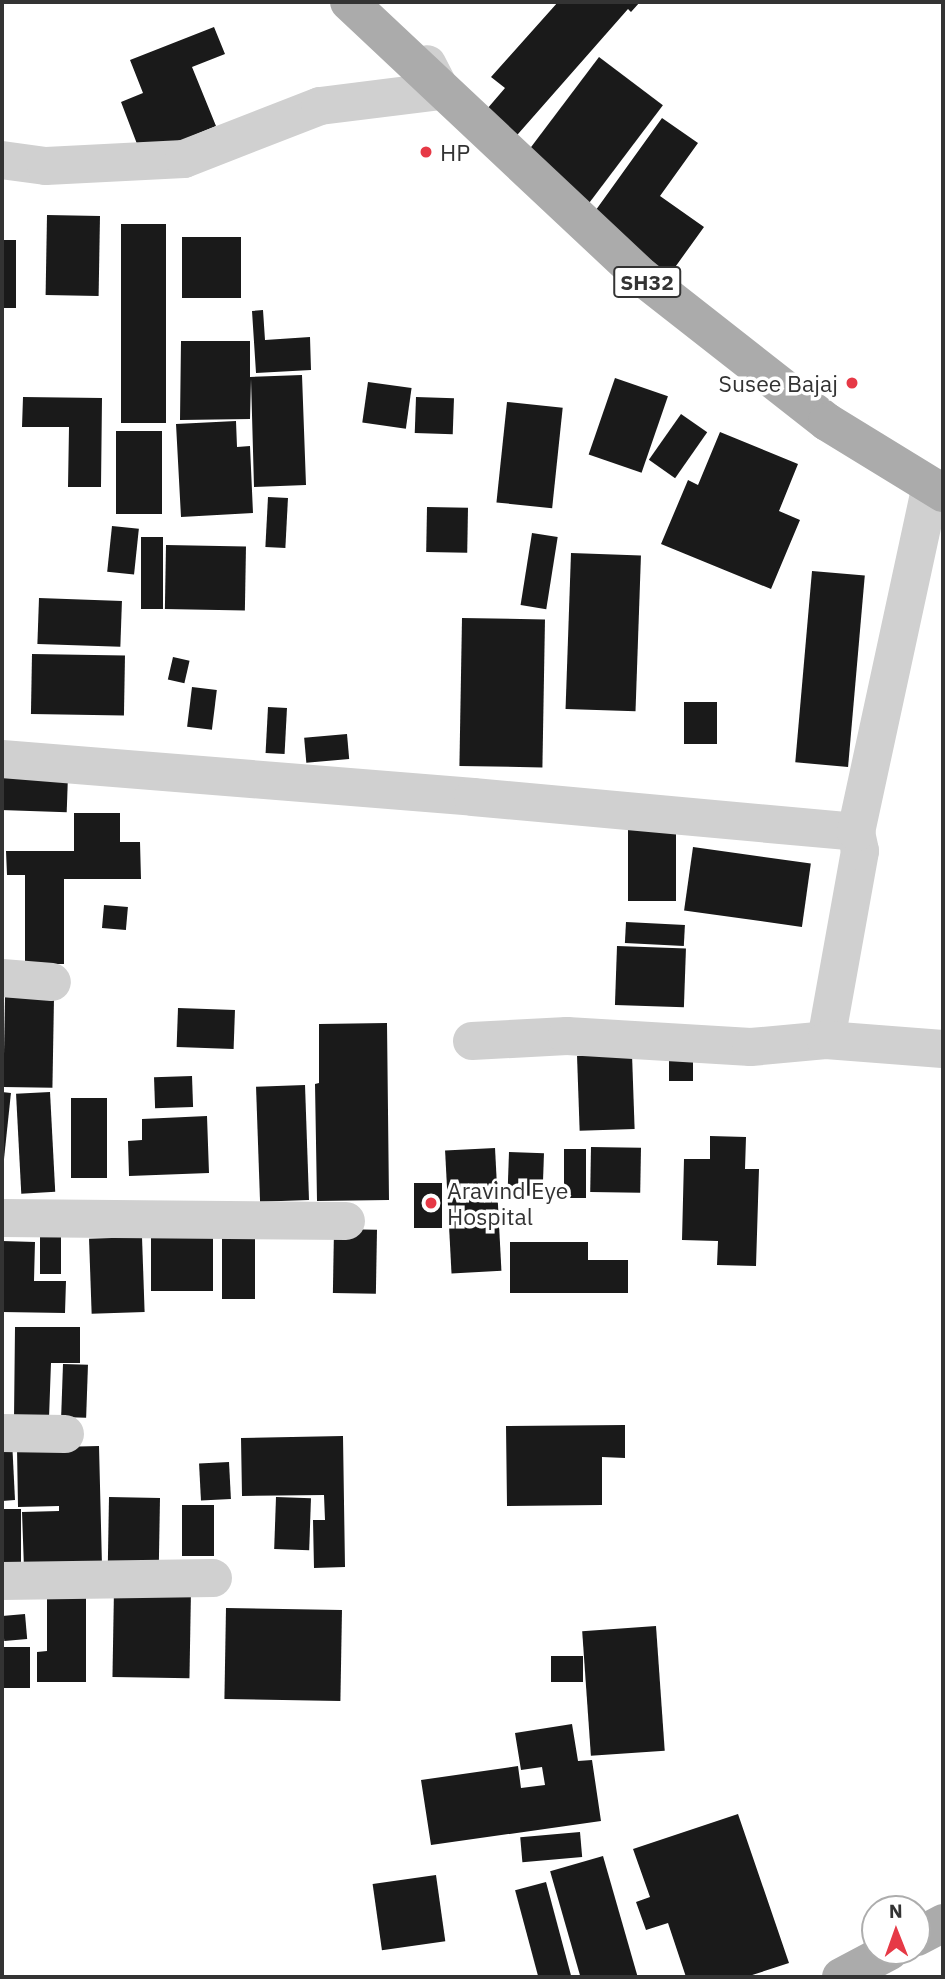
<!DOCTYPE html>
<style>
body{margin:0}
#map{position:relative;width:945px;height:1979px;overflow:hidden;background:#fff;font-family:"IBM Plex Sans",sans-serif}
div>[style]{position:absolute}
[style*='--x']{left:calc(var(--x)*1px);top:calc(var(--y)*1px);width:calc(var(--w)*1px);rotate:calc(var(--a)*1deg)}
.building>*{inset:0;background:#1a1a1a;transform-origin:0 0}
.minor>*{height:38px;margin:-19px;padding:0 19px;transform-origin:19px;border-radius:19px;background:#d0d0d0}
.major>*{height:38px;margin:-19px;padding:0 19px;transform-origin:19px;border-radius:19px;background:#ababab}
.dots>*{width:19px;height:19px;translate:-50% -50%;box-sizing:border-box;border:4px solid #fff;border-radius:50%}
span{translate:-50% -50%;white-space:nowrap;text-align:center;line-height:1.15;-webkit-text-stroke:7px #fff;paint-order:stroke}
.shield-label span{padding:2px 5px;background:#fff;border:2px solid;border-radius:5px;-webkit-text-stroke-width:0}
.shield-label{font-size:21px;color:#333;font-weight:700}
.poi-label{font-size:23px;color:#333}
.left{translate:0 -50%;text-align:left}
.right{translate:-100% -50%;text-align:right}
.frame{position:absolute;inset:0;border:4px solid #333;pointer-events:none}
.north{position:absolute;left:861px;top:1895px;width:70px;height:70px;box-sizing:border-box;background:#fff;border:2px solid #adadad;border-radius:50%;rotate:359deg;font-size:19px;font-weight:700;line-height:28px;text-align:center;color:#333}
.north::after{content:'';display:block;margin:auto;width:24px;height:32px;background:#e63946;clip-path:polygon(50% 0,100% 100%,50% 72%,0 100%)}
</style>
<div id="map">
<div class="building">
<i style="clip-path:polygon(558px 2px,640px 2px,631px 12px,628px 9px,511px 142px,481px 116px,505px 88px,491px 77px)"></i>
<i style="clip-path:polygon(214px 27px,225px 54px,192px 67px,216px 126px,142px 157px,121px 102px,143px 93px,130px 60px)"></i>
<i style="left:599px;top:57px;width:80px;height:131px;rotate:37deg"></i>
<i style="clip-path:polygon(662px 118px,698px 143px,660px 196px,704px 227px,668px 277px,588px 221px)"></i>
<i style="left:47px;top:215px;width:53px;height:80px;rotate:1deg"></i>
<i style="left:121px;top:224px;width:45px;height:199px"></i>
<i style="left:241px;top:237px;width:61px;height:59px;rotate:90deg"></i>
<i style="left:2px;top:240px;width:14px;height:68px"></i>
<i style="clip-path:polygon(263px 310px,265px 340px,310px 337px,311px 370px,256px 373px,252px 311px)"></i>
<i style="clip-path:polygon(181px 341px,250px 341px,250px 377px,302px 375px,306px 485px,254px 487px,251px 379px,250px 419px,180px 420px)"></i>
<i style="left:615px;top:378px;width:56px;height:81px;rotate:19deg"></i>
<i style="left:368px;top:382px;width:44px;height:41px;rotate:8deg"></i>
<i style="clip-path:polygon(23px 397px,102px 398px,101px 487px,68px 487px,69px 427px,22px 427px)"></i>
<i style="left:416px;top:397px;width:38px;height:36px;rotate:2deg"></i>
<i style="left:507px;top:402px;width:56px;height:101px;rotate:6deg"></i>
<i style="left:681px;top:414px;width:32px;height:56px;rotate:35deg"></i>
<i style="clip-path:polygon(236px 421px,237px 447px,250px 446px,253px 513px,181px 517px,176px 424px)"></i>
<i style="left:116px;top:431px;width:46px;height:83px"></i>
<i style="clip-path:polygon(720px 432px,798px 464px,779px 511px,800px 520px,771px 589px,661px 544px,688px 480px,698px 485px)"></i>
<i style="left:268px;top:497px;width:20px;height:50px;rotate:3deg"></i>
<i style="left:427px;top:507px;width:41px;height:45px;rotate:1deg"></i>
<i style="left:112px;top:526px;width:27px;height:46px;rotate:6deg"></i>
<i style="left:532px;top:533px;width:26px;height:73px;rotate:9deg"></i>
<i style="left:141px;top:537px;width:22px;height:72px"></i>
<i style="left:166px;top:545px;width:80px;height:64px;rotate:1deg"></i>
<i style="left:571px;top:553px;width:70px;height:156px;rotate:2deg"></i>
<i style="left:812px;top:571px;width:53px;height:192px;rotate:5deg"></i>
<i style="left:39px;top:598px;width:83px;height:46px;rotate:2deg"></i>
<i style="left:462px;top:618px;width:83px;height:148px;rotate:1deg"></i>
<i style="left:32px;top:654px;width:93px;height:60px;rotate:1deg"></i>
<i style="left:173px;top:657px;width:17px;height:23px;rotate:13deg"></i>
<i style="left:192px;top:687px;width:25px;height:40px;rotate:7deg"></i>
<i style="left:684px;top:702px;width:33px;height:42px"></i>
<i style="left:268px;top:707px;width:19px;height:46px;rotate:3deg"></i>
<i style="left:347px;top:734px;width:25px;height:43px;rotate:85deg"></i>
<i style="left:2px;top:774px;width:66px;height:36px;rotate:2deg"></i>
<i style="clip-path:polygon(74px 813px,120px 813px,120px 842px,140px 842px,141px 879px,64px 879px,64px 964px,25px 964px,25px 875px,7px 875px,6px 851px,74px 851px)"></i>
<i style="left:628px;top:822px;width:48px;height:79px"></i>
<i style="left:693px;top:847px;width:119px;height:64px;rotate:8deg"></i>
<i style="left:104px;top:905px;width:24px;height:23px;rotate:5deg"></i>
<i style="left:626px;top:922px;width:59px;height:21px;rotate:3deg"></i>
<i style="left:617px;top:946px;width:69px;height:59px;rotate:2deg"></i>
<i style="left:5px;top:997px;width:49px;height:90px;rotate:1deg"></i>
<i style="left:178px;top:1008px;width:57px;height:39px;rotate:2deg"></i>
<i style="clip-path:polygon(387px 1023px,389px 1200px,317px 1201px,315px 1084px,319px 1083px,319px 1024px)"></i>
<i style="left:669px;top:1051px;width:24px;height:30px"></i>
<i style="left:632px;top:1054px;width:75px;height:55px;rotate:88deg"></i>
<i style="left:192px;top:1076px;width:31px;height:38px;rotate:88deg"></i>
<i style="left:305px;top:1085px;width:115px;height:49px;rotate:88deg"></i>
<i style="left:2px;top:1092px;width:9px;height:77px;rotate:6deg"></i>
<i style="left:50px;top:1092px;width:100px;height:34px;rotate:87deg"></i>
<i style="left:71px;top:1098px;width:36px;height:80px"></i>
<i style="clip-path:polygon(207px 1116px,209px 1173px,129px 1176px,128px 1141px,142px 1140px,142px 1119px)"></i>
<i style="clip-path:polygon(710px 1136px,746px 1137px,745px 1169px,759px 1169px,756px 1266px,717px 1265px,718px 1241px,682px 1240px,684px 1159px,710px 1159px)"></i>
<i style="left:591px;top:1147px;width:50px;height:45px;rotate:1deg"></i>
<i style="left:495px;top:1148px;width:123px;height:50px;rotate:87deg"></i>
<i style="left:564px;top:1149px;width:22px;height:49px"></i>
<i style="left:509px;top:1152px;width:35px;height:43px;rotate:2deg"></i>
<i style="left:414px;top:1183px;width:28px;height:45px"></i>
<i style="left:222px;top:1226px;width:33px;height:73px"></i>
<i style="left:151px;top:1228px;width:62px;height:63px"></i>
<i style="left:40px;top:1229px;width:21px;height:45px"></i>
<i style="left:334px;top:1229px;width:43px;height:64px;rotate:1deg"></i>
<i style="left:142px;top:1237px;width:75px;height:53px;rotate:88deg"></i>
<i style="clip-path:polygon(2px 1241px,35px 1242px,34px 1281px,66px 1281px,65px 1313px,2px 1312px)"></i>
<i style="clip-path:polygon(510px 1242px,588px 1242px,588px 1260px,628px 1260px,628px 1293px,510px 1293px)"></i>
<i style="clip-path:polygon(15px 1327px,80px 1327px,80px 1363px,51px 1363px,49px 1418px,14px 1418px)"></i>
<i style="left:63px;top:1364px;width:25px;height:53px;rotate:2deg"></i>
<i style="clip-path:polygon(625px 1425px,625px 1458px,602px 1457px,602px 1505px,507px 1506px,506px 1426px)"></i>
<i style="clip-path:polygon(343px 1436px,345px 1567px,314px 1568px,313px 1520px,325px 1520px,324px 1495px,242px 1496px,241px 1438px)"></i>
<i style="clip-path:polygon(2px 1440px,12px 1440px,15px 1500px,2px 1501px)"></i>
<i style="clip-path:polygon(99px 1446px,102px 1566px,24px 1568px,22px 1512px,59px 1511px,59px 1506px,18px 1507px,17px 1448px)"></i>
<i style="left:229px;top:1462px;width:37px;height:30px;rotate:87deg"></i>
<i style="left:109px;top:1497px;width:51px;height:64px;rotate:1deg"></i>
<i style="left:276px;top:1497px;width:35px;height:52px;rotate:2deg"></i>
<i style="left:182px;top:1505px;width:32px;height:51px"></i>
<i style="left:2px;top:1509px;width:19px;height:56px"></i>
<i style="left:114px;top:1589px;width:77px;height:88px;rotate:1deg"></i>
<i style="clip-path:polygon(47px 1594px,86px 1594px,86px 1682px,37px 1682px,37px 1652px,47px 1651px)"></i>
<i style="left:226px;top:1608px;width:116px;height:91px;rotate:1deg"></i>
<i style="left:25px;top:1614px;width:25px;height:23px;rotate:85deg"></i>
<i style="left:656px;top:1626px;width:125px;height:74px;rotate:86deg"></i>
<i style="left:2px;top:1647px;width:28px;height:41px"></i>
<i style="left:583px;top:1656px;width:26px;height:32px;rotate:90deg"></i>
<i style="clip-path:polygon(572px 1724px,578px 1761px,592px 1760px,601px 1821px,431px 1845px,421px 1780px,518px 1766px,521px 1788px,545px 1785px,542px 1767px,521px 1770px,515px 1733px)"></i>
<i style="clip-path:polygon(738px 1814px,789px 1963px,746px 1977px,686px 1977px,668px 1923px,646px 1930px,636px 1902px,650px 1897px,633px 1849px)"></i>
<i style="left:580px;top:1832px;width:25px;height:60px;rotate:85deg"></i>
<i style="left:603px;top:1856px;width:126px;height:55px;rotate:74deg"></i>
<i style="left:436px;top:1875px;width:67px;height:64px;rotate:82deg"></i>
<i style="left:546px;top:1882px;width:98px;height:32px;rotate:75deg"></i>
</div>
<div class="minor">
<i style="--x:2;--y:160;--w:44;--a:7.8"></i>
<i style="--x:46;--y:166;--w:138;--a:-2.9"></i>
<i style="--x:184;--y:159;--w:146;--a:-21.3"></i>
<i style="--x:320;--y:106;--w:122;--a:-7.1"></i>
<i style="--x:441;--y:91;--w:30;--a:-117"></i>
<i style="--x:2;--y:759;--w:473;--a:4.6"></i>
<i style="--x:473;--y:797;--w:385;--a:5.2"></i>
<i style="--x:2;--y:978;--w:50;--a:4.6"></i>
<i style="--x:826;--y:1040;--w:192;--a:-79.8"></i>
<i style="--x:860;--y:851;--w:19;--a:-102"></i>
<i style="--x:856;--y:832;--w:354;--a:-77.8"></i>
<i style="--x:472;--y:1041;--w:95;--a:-3"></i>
<i style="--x:567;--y:1036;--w:184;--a:3.4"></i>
<i style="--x:751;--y:1047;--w:75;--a:-5.3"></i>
<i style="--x:826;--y:1040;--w:117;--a:4.4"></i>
<i style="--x:2;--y:1218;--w:344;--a:0.5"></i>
<i style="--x:2;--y:1433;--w:63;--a:0.9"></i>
<i style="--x:2;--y:1581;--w:211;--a:-0.8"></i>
</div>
<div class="major">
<i style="--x:349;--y:2;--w:402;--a:43.2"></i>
<i style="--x:642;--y:277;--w:235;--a:38.1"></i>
<i style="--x:827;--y:422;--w:136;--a:31.5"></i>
<i style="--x:917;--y:1937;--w:30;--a:-28"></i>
<i style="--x:841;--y:1977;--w:55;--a:-28"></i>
</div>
<div class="dots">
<i style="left:426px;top:152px;background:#e63946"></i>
<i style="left:852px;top:383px;background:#e63946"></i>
<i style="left:431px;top:1203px;background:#e63946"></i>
</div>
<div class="shield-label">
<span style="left:647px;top:282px">SH32</span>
</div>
<div class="poi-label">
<span class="left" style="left:440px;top:152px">HP</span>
<span class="right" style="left:838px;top:383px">Susee Bajaj</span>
<span class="left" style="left:447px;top:1203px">Aravind Eye<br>Hospital</span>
</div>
<div class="frame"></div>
<div class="north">N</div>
</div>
